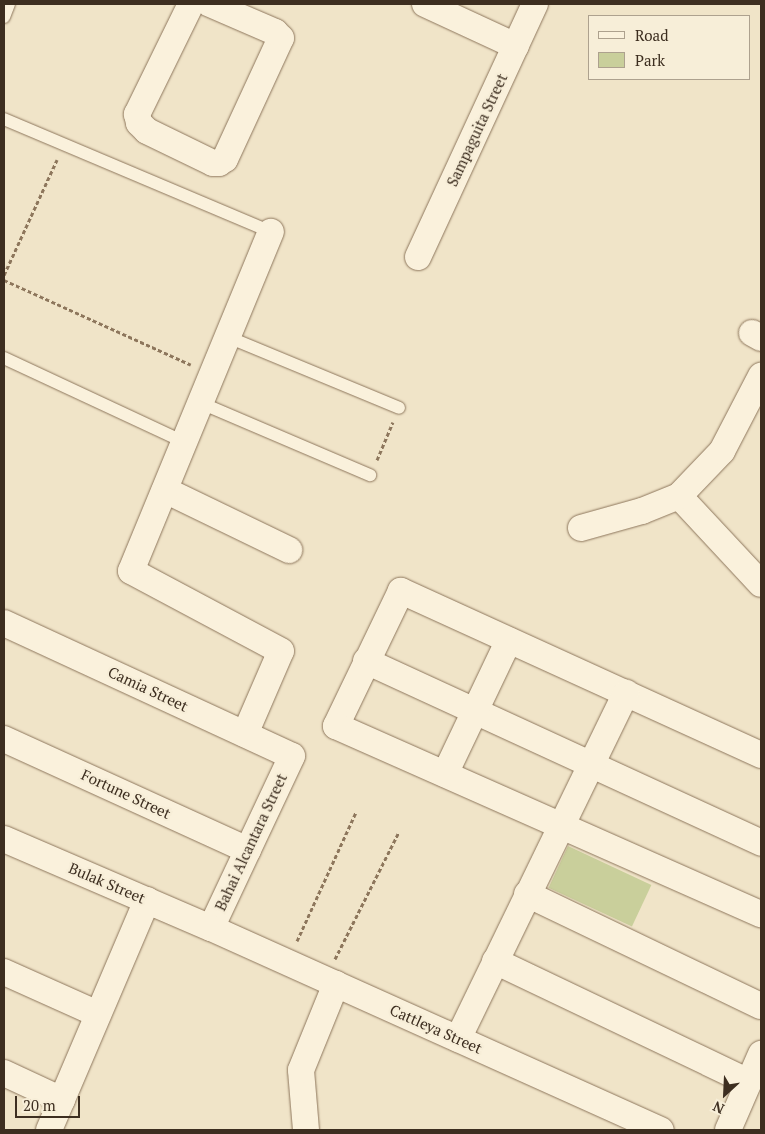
<!DOCTYPE html>
<style>
body{margin:0}
#map{position:relative;width:765px;height:1134px;overflow:hidden;background:#f0e4c8;font-family:"PT Serif",serif}
div>[style]{position:absolute}
[style*='--x']{left:calc(var(--x)*1px);top:calc(var(--y)*1px);width:calc(var(--w)*1px);rotate:calc(var(--a)*1deg)}
.green>*{inset:0;background:#c9cf9b;transform-origin:0 0}
.path>*{height:3px;margin-top:-1.5px;transform-origin:0;background:repeating-linear-gradient(90deg,#8d765c 0 4px,transparent 0 6.5px)}
.roads{filter:drop-shadow(0 0 1px #8d765c) drop-shadow(0 0 1px #8d765c)}
.lane>*{height:12px;margin:-6px;padding:0 6px;transform-origin:6px;border-radius:6px;background:#faf1dc}
.street>*{height:26px;margin:-13px;padding:0 13px;transform-origin:13px;border-radius:13px;background:#faf1dc}
span{translate:-50% -50%;white-space:nowrap;text-align:center;line-height:1.15;-webkit-text-stroke:4.5px #f7eed8;paint-order:stroke}
.street-label{font-size:15px;color:#3d2e20}
.frame{position:absolute;inset:0;border:5px solid #3d2e20;pointer-events:none}
.legend{position:absolute;left:588px;top:15px;width:162px;height:65px;box-sizing:border-box;background:#f7eed8;border:1px solid #ada18e;margin:0;padding:6px 9px;list-style:none;font-size:15px;color:#3d2e20}
.legend li{display:flex;align-items:center;gap:10px;height:25px}
.legend b{width:25px;border:1px solid #ada18e}
.north{position:absolute;left:700px;top:1069px;width:50px;height:50px;-webkit-text-stroke:4px #f7eed8;paint-order:stroke;rotate:205deg;font-size:14px;font-weight:700;line-height:20px;text-align:center;color:#3d2e20}
.north::after{content:'';display:block;margin:auto;width:18px;height:22px;background:#3d2e20;clip-path:polygon(50% 0,100% 100%,50% 72%,0 100%)}
.scale{position:absolute;left:15px;top:1096px;width:65px;height:22px;box-sizing:border-box;border:2px solid #3d2e20;border-top:0;padding-left:6px;font-size:15px;line-height:18px;white-space:nowrap;color:#3d2e20;-webkit-text-stroke:4px #f7eed8;paint-order:stroke}
</style>
<div id="map">
<div class="green">
<i style="left:568px;top:846px;width:92px;height:46px;rotate:25deg"></i>
</div>
<div class="path">
<i style="--x:4;--y:275;--w:127;--a:-65.3"></i>
<i style="--x:4;--y:280;--w:205;--a:24.4"></i>
<i style="--x:377;--y:460;--w:41;--a:-67.2"></i>
<i style="--x:297;--y:941;--w:142;--a:-65.4"></i>
<i style="--x:335;--y:959;--w:142;--a:-63.3"></i>
</div>
<div class="roads">
<div class="lane">
<i style="--x:4;--y:17;--w:14;--a:-69"></i>
<i style="--x:4;--y:119;--w:290;--a:22.9"></i>
<i style="--x:228;--y:337;--w:185;--a:22.5"></i>
<i style="--x:4;--y:358;--w:199;--a:25"></i>
<i style="--x:201;--y:403;--w:184;--a:23.1"></i>
</div>
<div class="street">
<i style="--x:191;--y:4;--w:123;--a:116.1"></i>
<i style="--x:137;--y:114;--w:9;--a:77"></i>
<i style="--x:139;--y:123;--w:11;--a:45"></i>
<i style="--x:147;--y:131;--w:73;--a:25.9"></i>
<i style="--x:213;--y:163;--w:6;--a:0"></i>
<i style="--x:219;--y:163;--w:7;--a:-34"></i>
<i style="--x:225;--y:159;--w:133;--a:-65.2"></i>
<i style="--x:281;--y:38;--w:8;--a:-135"></i>
<i style="--x:275;--y:32;--w:71;--a:-156.7"></i>
<i style="--x:425;--y:4;--w:100;--a:24.8"></i>
<i style="--x:418;--y:257;--w:279;--a:-65.2"></i>
<i style="--x:752;--y:333;--w:10;--a:29"></i>
<i style="--x:165;--y:490;--w:138;--a:25.8"></i>
<i style="--x:679;--y:496;--w:120;--a:47"></i>
<i style="--x:581;--y:528;--w:63;--a:-15.6"></i>
<i style="--x:642;--y:511;--w:40;--a:-22"></i>
<i style="--x:679;--y:496;--w:62;--a:-46.3"></i>
<i style="--x:722;--y:451;--w:85;--a:-62.5"></i>
<i style="--x:4;--y:623;--w:317;--a:24.8"></i>
<i style="--x:292;--y:756;--w:190;--a:115.2"></i>
<i style="--x:366;--y:661;--w:435;--a:24.7"></i>
<i style="--x:245;--y:734;--w:90;--a:-66.6"></i>
<i style="--x:281;--y:651;--w:170;--a:-151.9"></i>
<i style="--x:131;--y:571;--w:367;--a:-67.6"></i>
<i style="--x:4;--y:739;--w:268;--a:24.5"></i>
<i style="--x:761;--y:755;--w:396;--a:-155.5"></i>
<i style="--x:401;--y:591;--w:150;--a:115.7"></i>
<i style="--x:336;--y:726;--w:465;--a:23.9"></i>
<i style="--x:445;--y:774;--w:148;--a:-64.5"></i>
<i style="--x:4;--y:839;--w:225;--a:23.3"></i>
<i style="--x:211;--y:928;--w:493;--a:24.2"></i>
<i style="--x:527;--y:894;--w:259;--a:25.6"></i>
<i style="--x:495;--y:961;--w:281;--a:25.5"></i>
<i style="--x:4;--y:972;--w:103;--a:24.1"></i>
<i style="--x:458;--y:1039;--w:385;--a:-64.1"></i>
<i style="--x:4;--y:1073;--w:64;--a:25"></i>
<i style="--x:49;--y:1130;--w:250;--a:-66.9"></i>
<i style="--x:306;--y:1130;--w:60;--a:-94.8"></i>
<i style="--x:301;--y:1070;--w:93;--a:-67.9"></i>
<i style="--x:728;--y:1130;--w:83;--a:-66.5"></i>
</div>
</div>
<div class="street-label">
<span style="left:477px;top:130px;rotate:-65deg">Sampaguita Street</span>
<span style="left:148px;top:689px;rotate:25deg">Camia Street</span>
<span style="left:126px;top:794px;rotate:25deg">Fortune Street</span>
<span style="left:251px;top:842px;rotate:-65deg">Bahai Alcantara Street</span>
<span style="left:107px;top:883px;rotate:23deg">Bulak Street</span>
<span style="left:436px;top:1029px;rotate:24deg">Cattleya Street</span>
</div>
<div class="frame"></div>
<ul class="legend">
<li><b style="height:6px;background:#faf1dc"></b>Road</li>
<li><b style="height:14px;background:#c9cf9b"></b>Park</li>
</ul>
<div class="north">N</div>
<div class="scale">20 m</div>
</div>
